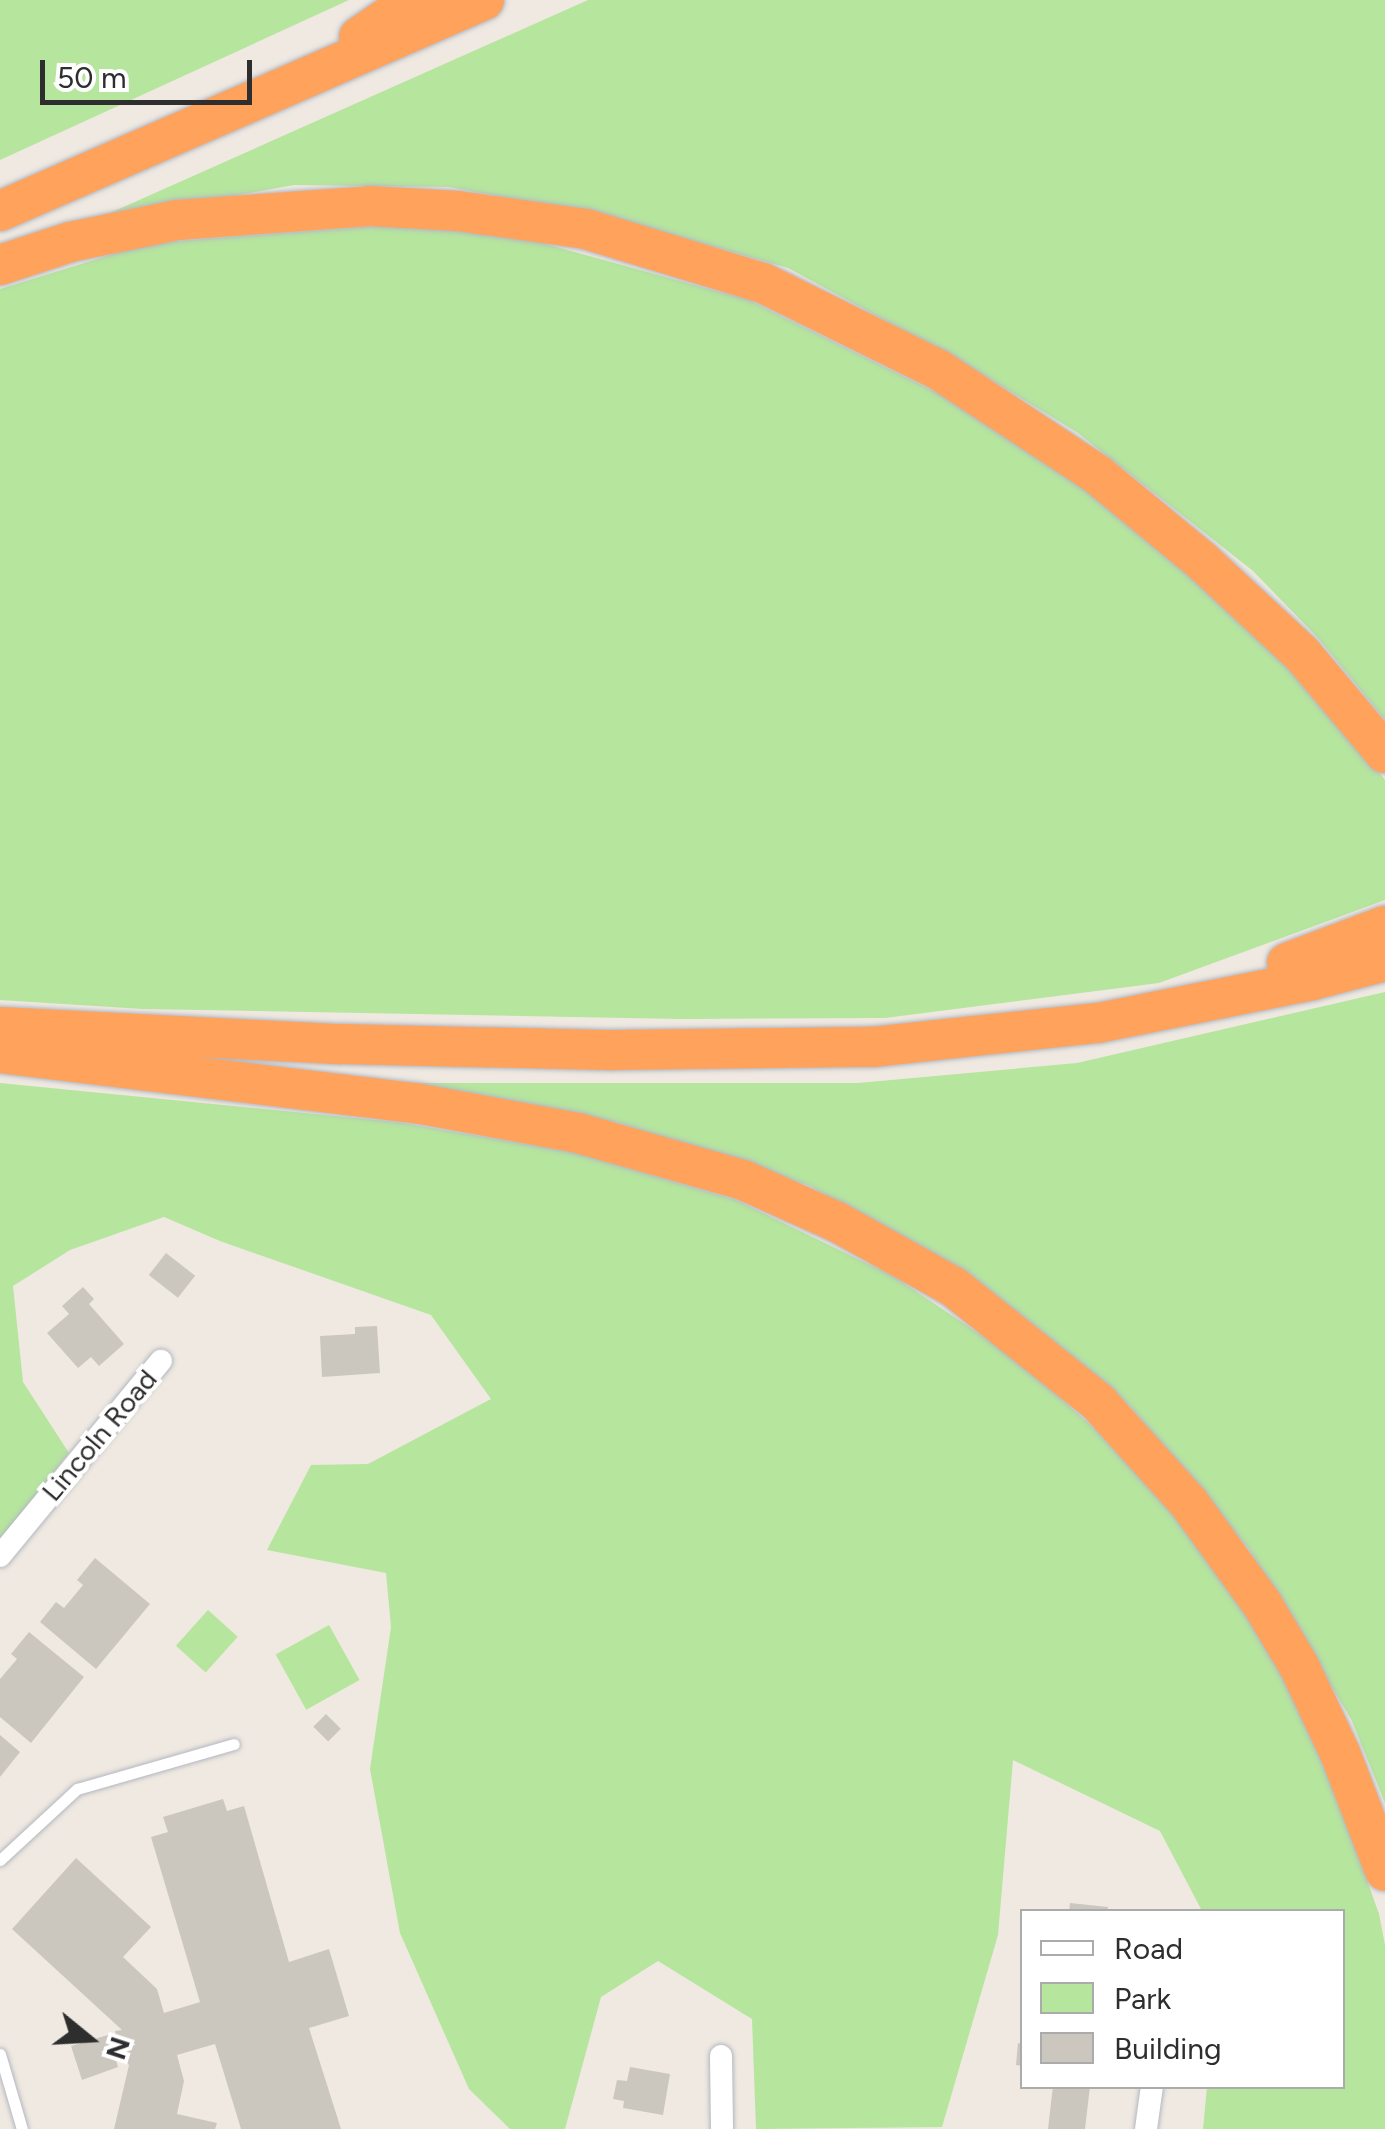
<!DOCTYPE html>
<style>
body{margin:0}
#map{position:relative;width:1385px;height:2129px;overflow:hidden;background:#efe9e1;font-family:Figtree,sans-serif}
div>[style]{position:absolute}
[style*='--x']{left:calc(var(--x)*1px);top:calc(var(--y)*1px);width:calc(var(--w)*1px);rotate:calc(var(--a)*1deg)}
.green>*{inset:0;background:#b6e59e;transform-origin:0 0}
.building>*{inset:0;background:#cbc7bf;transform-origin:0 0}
.roads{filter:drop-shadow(0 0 2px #b4b7c1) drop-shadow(0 0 2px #b4b7c1)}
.lane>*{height:11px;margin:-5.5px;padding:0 5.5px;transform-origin:5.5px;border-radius:5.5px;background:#fff}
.street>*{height:22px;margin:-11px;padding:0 11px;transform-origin:11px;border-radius:11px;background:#fff}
.highway>*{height:40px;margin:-20px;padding:0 20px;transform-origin:20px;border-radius:20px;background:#ffa35c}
span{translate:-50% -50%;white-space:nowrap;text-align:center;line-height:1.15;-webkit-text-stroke:8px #fff;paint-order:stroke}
.street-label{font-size:28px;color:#2e2e2e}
.legend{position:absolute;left:1020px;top:1909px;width:325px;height:180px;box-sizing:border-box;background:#fff;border:2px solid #ababab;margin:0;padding:12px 18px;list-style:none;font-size:30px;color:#2e2e2e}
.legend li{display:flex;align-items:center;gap:20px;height:50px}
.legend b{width:50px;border:2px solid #ababab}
.north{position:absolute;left:40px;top:1989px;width:100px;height:100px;-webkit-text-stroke:8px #fff;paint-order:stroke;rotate:108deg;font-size:28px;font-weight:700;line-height:40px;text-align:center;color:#2e2e2e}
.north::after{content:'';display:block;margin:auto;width:35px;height:45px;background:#2e2e2e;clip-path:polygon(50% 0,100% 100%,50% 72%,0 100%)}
.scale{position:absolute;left:40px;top:60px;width:212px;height:45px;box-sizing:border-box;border:5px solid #2e2e2e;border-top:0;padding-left:12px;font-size:30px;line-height:35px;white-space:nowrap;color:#2e2e2e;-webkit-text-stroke:8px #fff;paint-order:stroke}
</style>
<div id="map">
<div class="green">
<i style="clip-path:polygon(0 0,349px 0,0 160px)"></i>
<i style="clip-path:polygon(588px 0,1385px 0,1385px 720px,1318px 638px,1253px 571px,1078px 433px,962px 362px,788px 268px,609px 217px,449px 187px,294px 185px,92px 221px)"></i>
<i style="clip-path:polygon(404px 224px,513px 235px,749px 300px,988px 418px,1137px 524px,1283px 657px,1362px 749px,1385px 780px,1385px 900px,1159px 983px,885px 1018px,681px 1019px,143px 1009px,0 1000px,0 289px,149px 243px)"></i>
<i style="clip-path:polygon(1385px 992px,1385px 1803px,1351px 1719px,1248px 1548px,1129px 1405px,966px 1273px,810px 1186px,619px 1123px,415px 1083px,858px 1083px,1077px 1063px)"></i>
<i style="clip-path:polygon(0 1083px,396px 1122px,573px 1152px,736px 1200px,893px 1276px,1014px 1357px,1095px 1429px,1175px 1516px,1248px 1613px,1318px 1743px,1379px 1914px,1385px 1945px,1385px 2129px,1203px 2129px,1207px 2087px,1342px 2086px,1342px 1912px,1202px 1911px,1160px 1831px,1013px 1760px,998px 1935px,942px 2127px,756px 2129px,752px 2019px,658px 1961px,601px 1997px,565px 2129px,510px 2129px,469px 2089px,400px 1933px,370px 1769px,391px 1627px,386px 1573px,267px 1550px,311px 1465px,368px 1464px,491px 1399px,431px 1315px,220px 1241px,164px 1217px,70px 1250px,13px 1286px,23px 1382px,69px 1453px,0 1540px)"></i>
<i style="left:208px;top:1610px;width:40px;height:48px;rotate:42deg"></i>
<i style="left:329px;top:1625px;width:63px;height:61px;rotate:61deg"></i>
</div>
<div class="building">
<i style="left:166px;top:1253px;width:37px;height:28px;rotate:38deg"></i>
<i style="clip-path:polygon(83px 1287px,94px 1299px,89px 1304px,124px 1344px,99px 1366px,91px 1357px,78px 1368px,47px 1333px,69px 1314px,62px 1306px)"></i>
<i style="clip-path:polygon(377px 1326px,380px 1373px,322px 1377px,320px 1336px,355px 1334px,355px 1327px)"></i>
<i style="clip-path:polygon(95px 1558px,150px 1604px,96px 1669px,40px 1622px,56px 1602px,64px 1608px,83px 1585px,77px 1580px)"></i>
<i style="clip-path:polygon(29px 1632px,84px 1677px,31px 1743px,0 1717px,0 1679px,17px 1659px,11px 1654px)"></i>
<i style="left:326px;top:1714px;width:21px;height:18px;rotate:45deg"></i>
<i style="clip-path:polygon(0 1735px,20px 1752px,0 1777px)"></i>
<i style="clip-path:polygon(223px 1799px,227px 1811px,244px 1806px,289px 1962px,329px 1949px,349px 2016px,309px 2028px,341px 2129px,241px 2129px,215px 2044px,177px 2055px,184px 2081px,177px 2114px,217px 2123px,215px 2129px,114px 2129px,129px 2065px,123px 2058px,116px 2060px,118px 2067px,82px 2080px,71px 2046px,108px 2035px,110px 2042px,117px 2040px,115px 2031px,122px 2030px,12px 1929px,76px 1858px,151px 1927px,123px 1957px,157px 1989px,164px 2013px,200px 2002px,151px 1837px,168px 1832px,163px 1817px)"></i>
<i style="clip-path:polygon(1070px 1903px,1108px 1907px,1107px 1912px,1069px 1912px)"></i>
<i style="clip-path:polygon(1018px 2043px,1022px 2044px,1022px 2066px,1016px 2065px)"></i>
<i style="clip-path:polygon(630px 2067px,670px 2074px,663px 2115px,623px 2108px,624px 2101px,613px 2099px,617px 2080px,627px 2081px)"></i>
<i style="clip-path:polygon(1053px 2086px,1090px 2086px,1085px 2129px,1048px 2129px)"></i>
</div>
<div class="roads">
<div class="lane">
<i style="--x:0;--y:1860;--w:105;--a:-42.7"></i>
<i style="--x:77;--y:1789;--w:163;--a:-16"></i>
<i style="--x:0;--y:2054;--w:78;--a:73.7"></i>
</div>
<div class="street">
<i style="--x:0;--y:1556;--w:253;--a:-50.5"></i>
<i style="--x:721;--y:2056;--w:73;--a:89.2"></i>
<i style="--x:1146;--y:2129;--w:43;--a:-82.1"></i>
</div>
<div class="highway">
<i style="--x:359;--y:37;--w:65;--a:-34.4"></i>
<i style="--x:0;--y:211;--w:528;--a:-23.55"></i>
<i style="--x:0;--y:265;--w:74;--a:-18.2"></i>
<i style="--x:70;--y:242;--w:109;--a:-11.6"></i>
<i style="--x:177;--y:220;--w:194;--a:-4.1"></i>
<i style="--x:370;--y:206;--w:88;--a:3.3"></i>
<i style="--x:458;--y:211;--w:129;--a:8"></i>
<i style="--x:586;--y:229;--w:185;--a:17"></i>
<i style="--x:763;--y:283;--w:196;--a:26.3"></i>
<i style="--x:939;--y:370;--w:191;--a:33.4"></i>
<i style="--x:1098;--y:475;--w:136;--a:39.6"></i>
<i style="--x:1203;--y:562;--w:135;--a:42.9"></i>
<i style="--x:1302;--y:654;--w:129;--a:50"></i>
<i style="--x:1287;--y:963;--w:105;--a:-20.7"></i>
<i style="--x:0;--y:1027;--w:341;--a:2.9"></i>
<i style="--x:341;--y:1044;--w:274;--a:1.3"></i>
<i style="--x:615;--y:1050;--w:257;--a:-0.7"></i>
<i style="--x:872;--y:1047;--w:227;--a:-6.1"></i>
<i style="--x:1098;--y:1023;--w:219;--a:-11.3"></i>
<i style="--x:1313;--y:980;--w:74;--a:-14.8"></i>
<i style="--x:0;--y:1053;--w:418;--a:6.9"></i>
<i style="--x:415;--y:1103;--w:166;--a:10.4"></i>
<i style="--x:578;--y:1133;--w:172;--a:15.9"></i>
<i style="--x:743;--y:1180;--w:103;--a:24.1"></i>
<i style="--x:837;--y:1222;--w:134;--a:29.1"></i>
<i style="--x:954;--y:1287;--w:184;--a:38.6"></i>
<i style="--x:1098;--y:1402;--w:136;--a:48"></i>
<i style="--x:1189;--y:1503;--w:125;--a:54.1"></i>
<i style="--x:1262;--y:1604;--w:72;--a:59.2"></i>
<i style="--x:1299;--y:1666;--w:96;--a:64.8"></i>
<i style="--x:1340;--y:1753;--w:126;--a:69.1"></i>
</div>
</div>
<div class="street-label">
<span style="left:99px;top:1435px;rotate:-50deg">Lincoln Road</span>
</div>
<ul class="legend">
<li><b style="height:12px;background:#fff"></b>Road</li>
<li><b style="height:28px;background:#b6e59e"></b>Park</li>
<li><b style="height:28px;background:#cbc7bf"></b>Building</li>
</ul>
<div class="north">N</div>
<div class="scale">50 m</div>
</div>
